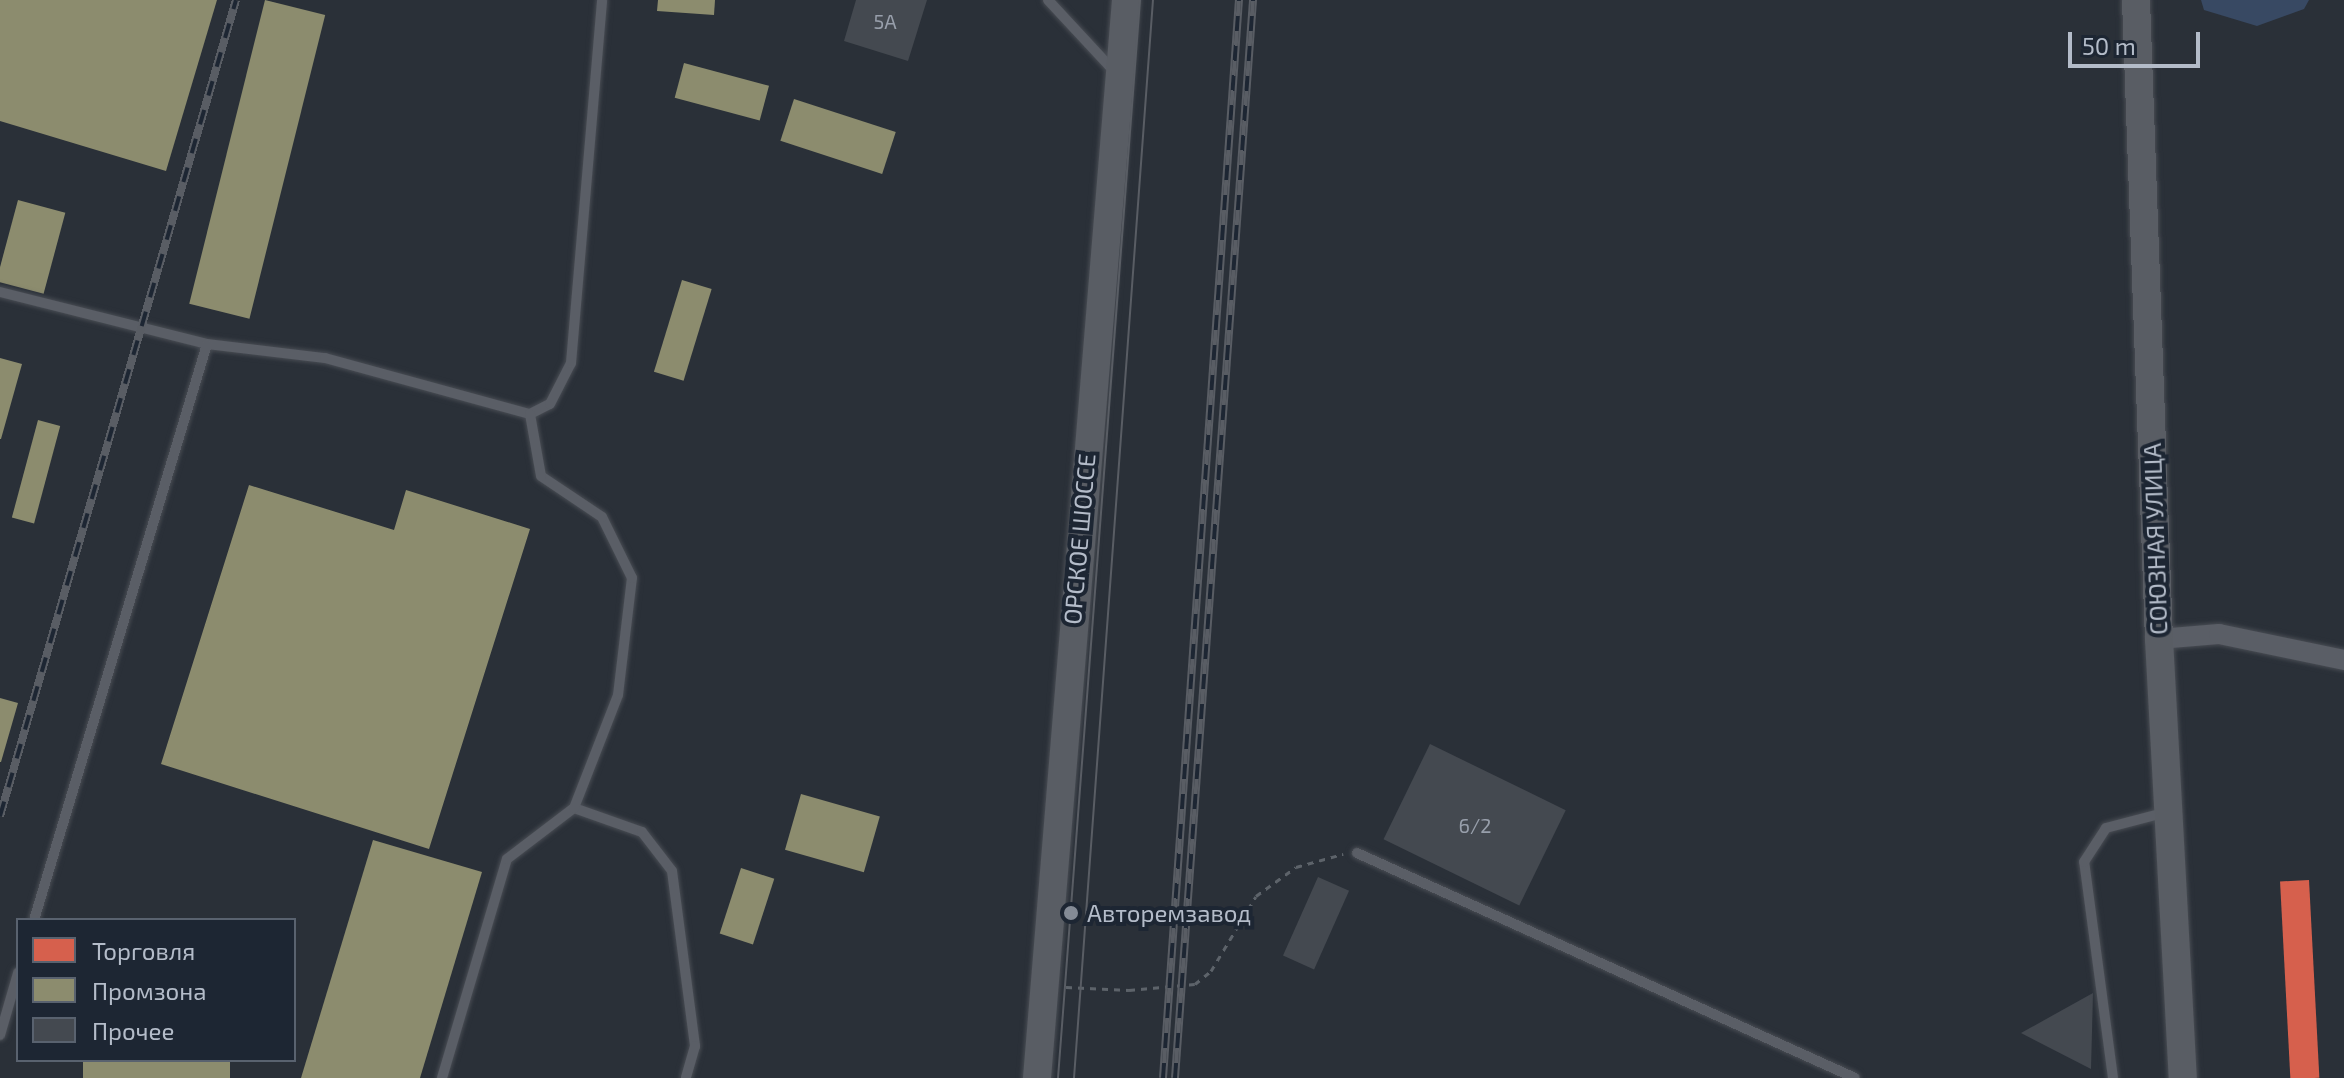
<!DOCTYPE html>
<meta charset="utf-8">
<style>
body{margin:0}
#map{position:relative;width:2344px;height:1078px;overflow:hidden;background:#2a3038;font-family:"Exo 2",sans-serif}
div>[style]{position:absolute}
[style*='--x']{left:calc(var(--x)*1px);top:calc(var(--y)*1px);width:calc(var(--w)*1px);rotate:calc(var(--a)*1deg)}
.water>*{inset:0;background:#384963}
.shops>*{inset:0;background:#d6604d;transform-origin:0 0}
.industry>*{inset:0;background:#8c8c6e;transform-origin:0 0}
.building>*{inset:0;background:#444950;transform-origin:0 0}
.path>*{height:3px;margin-top:-1.5px;transform-origin:0;background:repeating-linear-gradient(90deg,#5d636a 0 6px,transparent 0 12px)}
.roads{filter:drop-shadow(0 0 2px #484c53) drop-shadow(0 0 2px #484c53)}
.lane>*{height:10px;margin:-5px;padding:0 5px;transform-origin:5px;border-radius:5px;background:#5a5e66}
.street>*{height:20px;margin:-10px;padding:0 10px;transform-origin:10px;border-radius:10px;background:#5a5e66}
.secondary>*{height:28px;margin:-14px;padding:0 14px;transform-origin:14px;border-radius:14px;background:#595d64}
.tram>*{height:2px;margin:-1px;padding:0 1px;transform-origin:1px;border-radius:1px;background:#595d64}
.rail>*{height:8px;margin-top:-4px;transform-origin:0;background:repeating-linear-gradient(90deg,#1d2633 0 15px,#595d64 0 30px);box-sizing:border-box;border-block:2px solid #595d64}
.dots>*{width:22px;height:22px;translate:-50% -50%;box-sizing:border-box;border:4px solid #1d2633;border-radius:50%}
span{translate:-50% -50%;white-space:nowrap;text-align:center;line-height:1.15;-webkit-text-stroke:8px #1d2633;paint-order:stroke}
.number-label{font-size:20px;color:#989fab}
.number-label span{-webkit-text-stroke-width:0}
.street-label{font-size:24px;color:#b4bcc9}
.poi-label{font-size:24px;color:#b4bcc9}
.left{translate:0 -50%;text-align:left}
.legend{position:absolute;left:16px;top:918px;width:280px;height:144px;box-sizing:border-box;background:#1d2633;border:2px solid #59626f;margin:0;padding:10px 14px;list-style:none;font-size:24px;color:#b4bcc9}
.legend li{display:flex;align-items:center;gap:16px;height:40px}
.legend b{width:40px;border:2px solid #59626f}
.scale{position:absolute;left:2068px;top:32px;width:132px;height:36px;box-sizing:border-box;border:4px solid #b4bcc9;border-top:0;padding-left:10px;font-size:24px;line-height:28px;white-space:nowrap;color:#b4bcc9;-webkit-text-stroke:6px #1d2633;paint-order:stroke}
</style>
<div id="map">
<div class="water">
<i style="clip-path:polygon(2201px 0,2309px 0,2304px 9px,2257px 26px,2204px 10px)"></i>
</div>
<div class="shops">
<i style="left:2309px;top:880px;width:198px;height:29px;rotate:87deg"></i>
</div>
<div class="industry">
<i style="clip-path:polygon(0 0,217px 0,166px 171px,0 121px)"></i>
<i style="left:265px;top:0;width:62px;height:313px;rotate:14deg"></i>
<i style="clip-path:polygon(658px 0,715px 0,714px 15px,657px 11px)"></i>
<i style="left:684px;top:63px;width:88px;height:36px;rotate:15deg"></i>
<i style="left:794px;top:99px;width:107px;height:44px;rotate:18deg"></i>
<i style="left:18px;top:200px;width:49px;height:84px;rotate:15deg"></i>
<i style="left:682px;top:280px;width:31px;height:96px;rotate:17deg"></i>
<i style="clip-path:polygon(0 358px,22px 364px,1px 439px,0 439px)"></i>
<i style="left:38px;top:420px;width:23px;height:101px;rotate:15deg"></i>
<i style="clip-path:polygon(249px 485px,394px 530px,406px 490px,530px 529px,429px 849px,161px 764px)"></i>
<i style="clip-path:polygon(0 698px,18px 703px,1px 762px,0 762px)"></i>
<i style="left:801px;top:794px;width:82px;height:58px;rotate:16deg"></i>
<i style="clip-path:polygon(373px 840px,482px 872px,420px 1078px,301px 1078px)"></i>
<i style="left:741px;top:868px;width:35px;height:69px;rotate:18deg"></i>
<i style="left:83px;top:1060px;width:147px;height:19px"></i>
</div>
<div class="building">
<i style="clip-path:polygon(856px 0,927px 0,908px 61px,844px 41px)"></i>
<i style="left:1430px;top:744px;width:151px;height:106px;rotate:26deg"></i>
<i style="left:1318px;top:877px;width:34px;height:86px;rotate:24deg"></i>
<i style="clip-path:polygon(2093px 993px,2091px 1069px,2021px 1033px)"></i>
</div>
<div class="path">
<i style="--x:1066;--y:987;--w:63;--a:2.7"></i>
<i style="--x:1129;--y:990;--w:66;--a:-5.2"></i>
<i style="--x:1195;--y:984;--w:21;--a:-39"></i>
<i style="--x:1211;--y:971;--w:87;--a:-59"></i>
<i style="--x:1256;--y:896;--w:49;--a:-35.9"></i>
<i style="--x:1296;--y:867;--w:49;--a:-15.5"></i>
</div>
<div class="roads">
<div class="lane">
<i style="--x:1048;--y:0;--w:98;--a:47.1"></i>
<i style="--x:0;--y:292;--w:213;--a:14.1"></i>
<i style="--x:207;--y:344;--w:119;--a:6.8"></i>
<i style="--x:325;--y:358;--w:213;--a:15.3"></i>
<i style="--x:530;--y:414;--w:22;--a:-27"></i>
<i style="--x:550;--y:404;--w:46;--a:-62.9"></i>
<i style="--x:571;--y:363;--w:364;--a:-85.1"></i>
<i style="--x:574;--y:808;--w:72;--a:19.4"></i>
<i style="--x:642;--y:832;--w:49;--a:52.4"></i>
<i style="--x:672;--y:871;--w:177;--a:82.5"></i>
<i style="--x:695;--y:1046;--w:33;--a:106"></i>
<i style="--x:1357;--y:853;--w:546;--a:24.31"></i>
<i style="--x:34;--y:920;--w:601;--a:-73.28"></i>
<i style="--x:0;--y:1035;--w:65;--a:-73.8"></i>
<i style="--x:442;--y:1078;--w:228;--a:-73.5"></i>
<i style="--x:507;--y:859;--w:84;--a:-37.3"></i>
<i style="--x:574;--y:808;--w:121;--a:-68.7"></i>
<i style="--x:618;--y:695;--w:118;--a:-83.2"></i>
<i style="--x:632;--y:578;--w:68;--a:-116.2"></i>
<i style="--x:602;--y:517;--w:73;--a:-146.1"></i>
<i style="--x:541;--y:476;--w:63;--a:-100.1"></i>
<i style="--x:2113;--y:1078;--w:218;--a:-97.6"></i>
<i style="--x:2084;--y:862;--w:40;--a:-57.1"></i>
<i style="--x:2106;--y:828;--w:63;--a:-14.7"></i>
</div>
<div class="street">
<i style="--x:2159;--y:639;--w:60;--a:-4.8"></i>
<i style="--x:2219;--y:634;--w:128;--a:11.7"></i>
</div>
<div class="secondary">
<i style="--x:2136;--y:0;--w:639;--a:87.94"></i>
<i style="--x:2159;--y:639;--w:440;--a:86.9"></i>
<i style="--x:1037;--y:1078;--w:1082;--a:-85.28"></i>
</div>
</div>
<div class="tram">
<i style="--x:1058;--y:1078;--w:1081;--a:-85.65"></i>
<i style="--x:1074;--y:1078;--w:1081;--a:-85.81"></i>
</div>
<div class="rail">
<i style="--x:0;--y:816;--w:849;--a:-73.87"></i>
<i style="--x:1163;--y:1078;--w:1081;--a:-85.97"></i>
<i style="--x:1175;--y:1078;--w:1081;--a:-85.86"></i>
</div>
<div class="dots">
<i style="left:1071px;top:913px;background:#848b96"></i>
</div>
<div class="number-label">
<span style="left:885px;top:21px">5А</span>
<span style="left:1475px;top:825px">6/2</span>
</div>
<div class="street-label">
<span style="left:1079px;top:539px;rotate:-85deg">ОРСКОЕ ШОССЕ</span>
<span style="left:2155px;top:539px;rotate:-92deg">СОЮЗНАЯ УЛИЦА</span>
</div>
<div class="poi-label">
<span class="left" style="left:1087px;top:913px">Авторемзавод</span>
</div>
<ul class="legend">
<li><b style="height:22px;background:#d6604d"></b>Торговля</li>
<li><b style="height:22px;background:#8c8c6e"></b>Промзона</li>
<li><b style="height:22px;background:#444950"></b>Прочее</li>
</ul>
<div class="scale">50 m</div>
</div>
